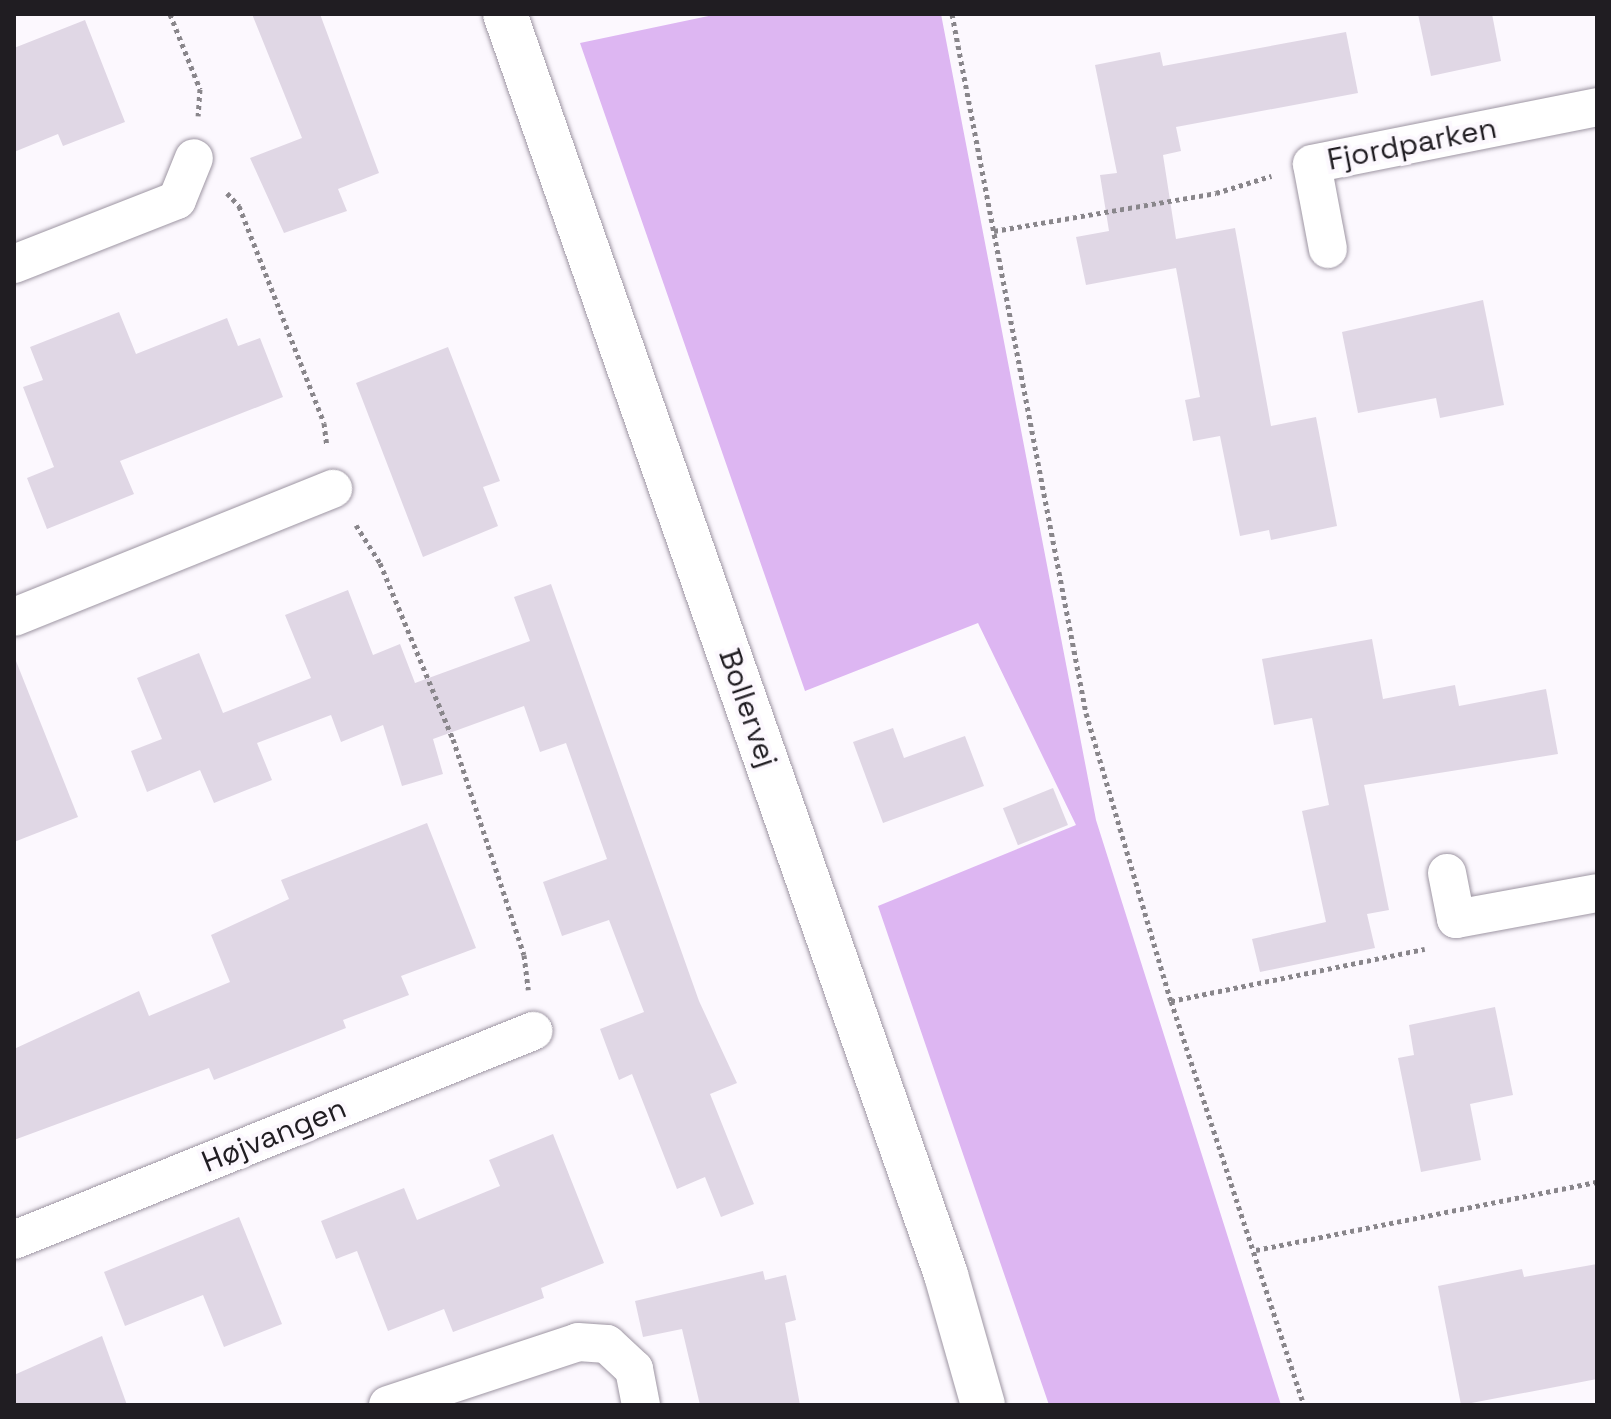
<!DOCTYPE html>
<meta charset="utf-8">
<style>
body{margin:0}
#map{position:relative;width:1611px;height:1419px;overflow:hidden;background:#fcf8fe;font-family:"Space Grotesk",sans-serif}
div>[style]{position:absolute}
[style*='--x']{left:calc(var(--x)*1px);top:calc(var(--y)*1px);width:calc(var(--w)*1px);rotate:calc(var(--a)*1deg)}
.forest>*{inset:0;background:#ddb6f2}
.building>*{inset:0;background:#e0d7e5;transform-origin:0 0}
.path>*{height:5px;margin-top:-2.5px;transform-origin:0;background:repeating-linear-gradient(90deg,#89868b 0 4px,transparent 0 8px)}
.roads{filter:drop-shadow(0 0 2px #9e96a3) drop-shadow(0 0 2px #9e96a3)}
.minor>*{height:38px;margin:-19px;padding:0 19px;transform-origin:19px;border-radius:19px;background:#fff}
.secondary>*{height:44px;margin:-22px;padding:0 22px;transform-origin:22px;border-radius:22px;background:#fff}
span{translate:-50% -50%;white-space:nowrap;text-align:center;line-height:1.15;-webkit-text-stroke:8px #fcf8fe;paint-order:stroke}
.street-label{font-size:30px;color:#201d22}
.frame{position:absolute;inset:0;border:16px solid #201d22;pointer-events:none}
</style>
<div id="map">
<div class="forest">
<i style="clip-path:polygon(718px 14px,941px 14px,1096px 820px,1281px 1405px,1049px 1405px,878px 906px,1076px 825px,978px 623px,805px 691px,580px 43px)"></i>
</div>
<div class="building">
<i style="clip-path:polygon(252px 14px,320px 14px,379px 173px,338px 189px,347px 211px,284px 233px,250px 158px,302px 138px)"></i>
<i style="clip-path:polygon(1418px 14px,1492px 14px,1501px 61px,1431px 76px)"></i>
<i style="clip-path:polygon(85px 20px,125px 122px,63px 146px,58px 134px,14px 152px,14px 48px)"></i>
<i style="clip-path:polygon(1346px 32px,1358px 93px,1176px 127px,1181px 151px,1163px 155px,1176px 239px,1235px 228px,1271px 426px,1316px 417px,1337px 526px,1271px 540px,1269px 530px,1240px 536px,1220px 436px,1193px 441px,1185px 400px,1200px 397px,1176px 268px,1086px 285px,1076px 237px,1109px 231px,1100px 175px,1117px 173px,1095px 65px,1160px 52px,1163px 66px)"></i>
<i style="clip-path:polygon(1483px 300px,1504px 405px,1440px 418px,1436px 398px,1358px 413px,1342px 332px)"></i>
<i style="clip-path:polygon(119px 312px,136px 354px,227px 318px,238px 346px,260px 338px,283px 397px,120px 461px,134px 494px,47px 529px,27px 478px,54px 467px,23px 387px,43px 380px,30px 347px)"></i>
<i style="clip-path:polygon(448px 347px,500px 481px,483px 487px,498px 526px,423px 557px,356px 383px)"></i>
<i style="clip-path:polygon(551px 584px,699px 1001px,737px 1083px,710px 1094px,754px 1204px,721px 1217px,705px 1177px,677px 1189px,632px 1074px,619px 1080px,600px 1029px,644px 1012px,609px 920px,562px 936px,543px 882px,607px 859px,566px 743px,540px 752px,524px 706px,433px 739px,443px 774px,402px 786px,383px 725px,341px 742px,331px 715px,257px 743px,272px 780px,214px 803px,200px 770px,147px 792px,131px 751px,162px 739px,137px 678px,199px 653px,223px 713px,311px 678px,285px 615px,348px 590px,373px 655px,400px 644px,415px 683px,530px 641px,514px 597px)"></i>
<i style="clip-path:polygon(1372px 639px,1383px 699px,1455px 685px,1459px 706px,1546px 689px,1558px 754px,1364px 785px,1389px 910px,1367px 914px,1375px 948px,1260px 972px,1252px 939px,1326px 922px,1302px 811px,1329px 805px,1312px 718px,1274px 725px,1262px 659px)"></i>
<i style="clip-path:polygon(16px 661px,78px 817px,14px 842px,14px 662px)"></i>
<i style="clip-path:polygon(893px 728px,904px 758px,965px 736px,984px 786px,883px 823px,853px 742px)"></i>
<i style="left:1053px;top:788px;width:40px;height:54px;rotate:68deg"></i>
<i style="clip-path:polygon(427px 823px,476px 948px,401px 976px,409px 995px,343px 1020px,346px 1028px,214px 1080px,209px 1068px,14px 1140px,14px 1049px,139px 991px,149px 1016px,230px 982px,211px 935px,289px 899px,281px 880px)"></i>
<i style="clip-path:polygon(1495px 1007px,1513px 1095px,1470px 1104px,1481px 1160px,1421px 1172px,1398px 1058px,1414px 1055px,1409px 1025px)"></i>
<i style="clip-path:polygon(553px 1134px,604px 1263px,541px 1288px,544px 1298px,453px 1332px,444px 1309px,388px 1331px,357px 1251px,336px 1259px,321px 1221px,404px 1188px,417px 1220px,500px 1186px,489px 1160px)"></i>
<i style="clip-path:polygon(239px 1217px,282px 1324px,224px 1347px,203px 1295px,125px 1326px,104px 1272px)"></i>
<i style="clip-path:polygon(1597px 1264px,1597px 1379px,1461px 1405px,1438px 1286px,1522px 1269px,1524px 1277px)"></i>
<i style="clip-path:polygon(763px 1271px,765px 1280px,786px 1275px,796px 1320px,785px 1323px,800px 1405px,700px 1405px,682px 1329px,643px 1337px,635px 1301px)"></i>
<i style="clip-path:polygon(102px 1336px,127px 1405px,14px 1405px,14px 1375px)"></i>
</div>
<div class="path">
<i style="--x:170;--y:14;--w:81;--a:68.2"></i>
<i style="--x:200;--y:89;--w:27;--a:94"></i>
<i style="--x:952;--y:14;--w:712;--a:79.15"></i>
<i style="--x:1086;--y:713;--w:300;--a:73.6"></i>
<i style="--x:1171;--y:1001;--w:425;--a:71.8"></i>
<i style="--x:227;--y:193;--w:18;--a:47"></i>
<i style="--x:239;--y:206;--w:233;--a:68.6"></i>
<i style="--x:324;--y:423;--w:23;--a:83"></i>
<i style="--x:994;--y:231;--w:225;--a:-9.7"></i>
<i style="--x:1216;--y:193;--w:58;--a:-17.2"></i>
<i style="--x:356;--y:525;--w:45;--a:57.7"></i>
<i style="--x:380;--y:563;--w:191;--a:67.5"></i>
<i style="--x:453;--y:739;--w:227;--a:71.8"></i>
<i style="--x:524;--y:955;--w:35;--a:83"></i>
<i style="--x:1171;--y:1001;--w:259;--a:-11.6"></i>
<i style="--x:1256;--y:1250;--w:348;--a:-11.3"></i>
</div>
<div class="roads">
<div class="minor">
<i style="--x:1328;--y:249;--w:86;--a:-100.7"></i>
<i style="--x:1312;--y:164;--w:291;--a:-11.3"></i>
<i style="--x:14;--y:264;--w:175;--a:-21.4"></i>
<i style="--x:177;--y:200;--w:45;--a:-68"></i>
<i style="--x:14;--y:617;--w:344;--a:-21.9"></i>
<i style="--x:1447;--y:873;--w:47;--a:78.9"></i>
<i style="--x:1456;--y:919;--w:143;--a:-10.4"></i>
<i style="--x:14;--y:1240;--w:560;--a:-21.93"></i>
<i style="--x:388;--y:1405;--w:200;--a:-18.3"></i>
<i style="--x:578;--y:1342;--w:29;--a:4"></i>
<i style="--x:607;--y:1344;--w:37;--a:43"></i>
<i style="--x:634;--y:1369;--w:37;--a:79"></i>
</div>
<div class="secondary">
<i style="--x:505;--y:14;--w:1336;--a:70.72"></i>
<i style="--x:946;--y:1275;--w:135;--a:74.1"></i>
</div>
</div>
<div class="street-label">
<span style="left:1412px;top:144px;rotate:-11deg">Fjordparken</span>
<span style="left:748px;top:708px;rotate:71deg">Bollervej</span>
<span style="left:274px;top:1135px;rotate:-22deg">Højvangen</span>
</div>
<div class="frame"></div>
</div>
